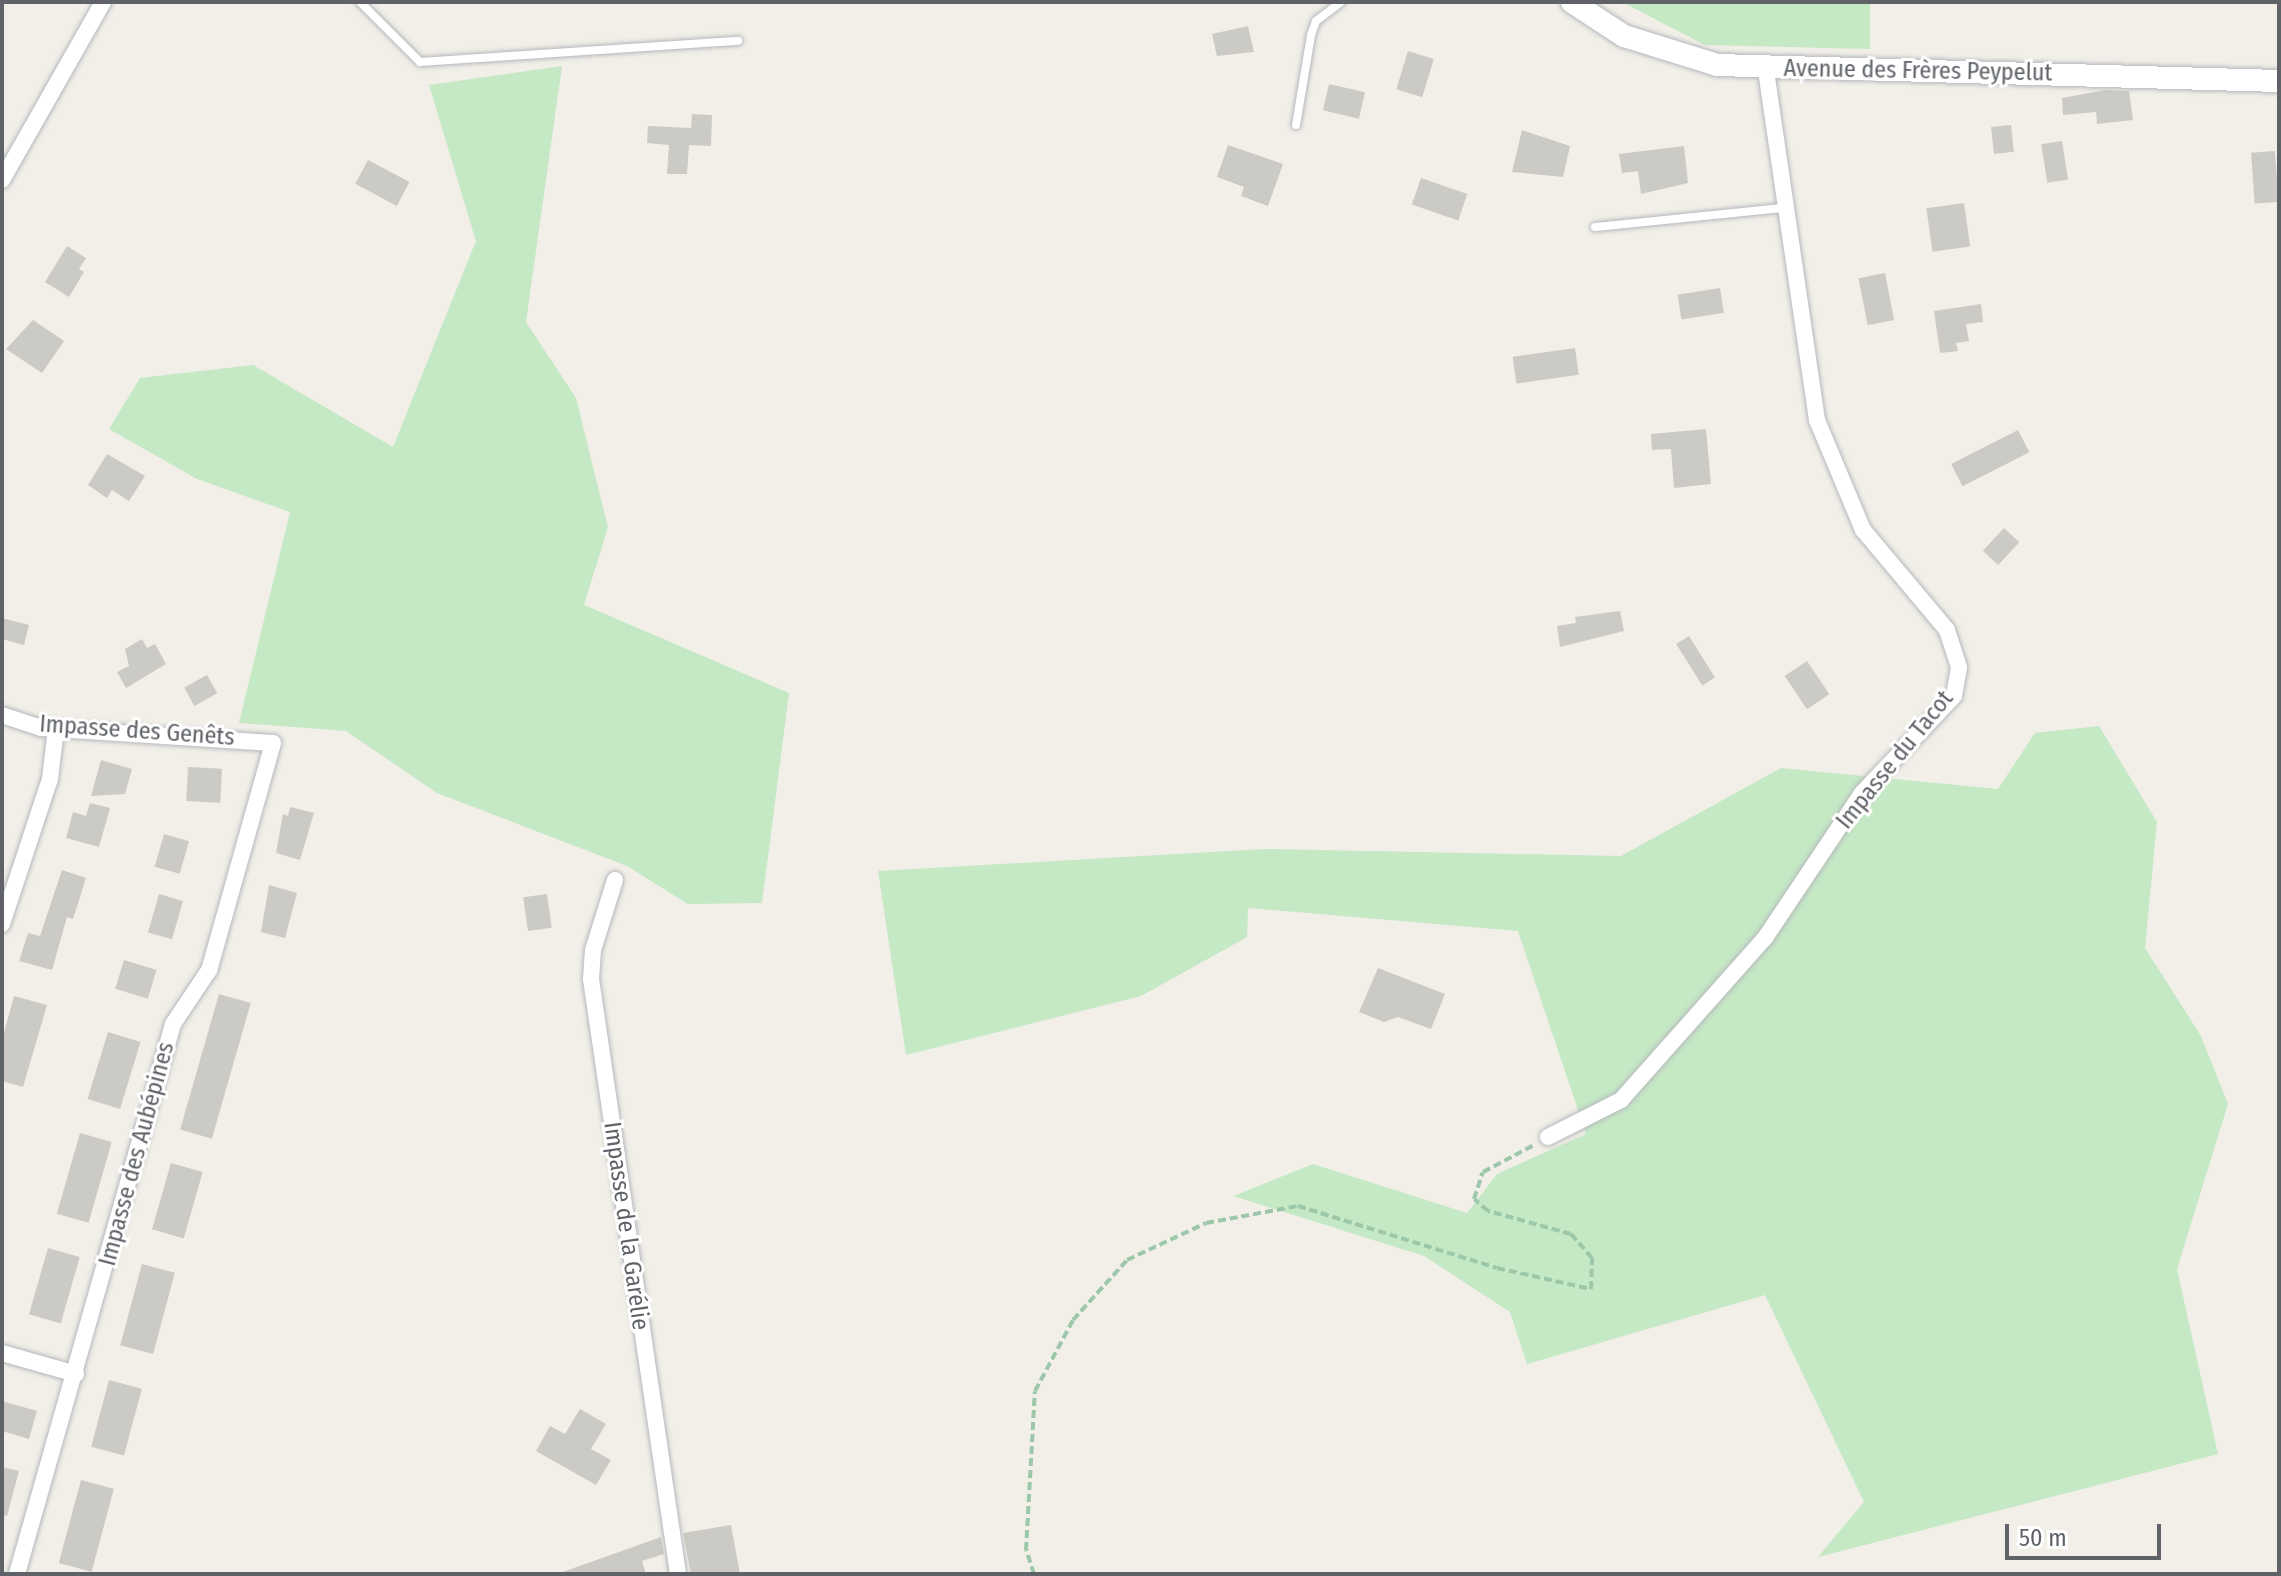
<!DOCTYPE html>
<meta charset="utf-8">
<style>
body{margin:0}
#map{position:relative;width:2281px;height:1576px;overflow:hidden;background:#f1efe8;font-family:"Fira Sans Condensed",sans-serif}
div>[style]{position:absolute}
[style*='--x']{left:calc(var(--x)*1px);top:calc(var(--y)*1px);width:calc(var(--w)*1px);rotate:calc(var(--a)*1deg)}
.green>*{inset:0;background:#c5e8c5}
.building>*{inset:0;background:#cccac5;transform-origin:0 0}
.path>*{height:4px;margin-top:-2px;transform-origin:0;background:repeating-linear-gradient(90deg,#9cc7a9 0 8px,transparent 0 12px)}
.roads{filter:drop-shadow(0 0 2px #b5b8bc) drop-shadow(0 0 2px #b5b8bc)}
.service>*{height:8px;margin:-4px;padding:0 4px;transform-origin:4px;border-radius:4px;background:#fff}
.minor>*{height:16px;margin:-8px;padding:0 8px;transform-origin:8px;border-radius:8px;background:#fff}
.secondary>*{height:22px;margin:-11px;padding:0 11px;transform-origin:11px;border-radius:11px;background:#fff}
span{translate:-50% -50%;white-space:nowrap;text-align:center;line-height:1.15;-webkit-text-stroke:6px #fff;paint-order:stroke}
.street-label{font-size:24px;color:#5f6368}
.frame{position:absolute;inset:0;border:4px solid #5f6368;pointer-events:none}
.scale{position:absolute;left:2005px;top:1524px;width:156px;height:36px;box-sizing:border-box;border:4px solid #5f6368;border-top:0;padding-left:10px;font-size:24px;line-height:28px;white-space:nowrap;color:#5f6368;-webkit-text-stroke:6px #fff;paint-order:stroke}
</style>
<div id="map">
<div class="green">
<i style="clip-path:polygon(1622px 2px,1870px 2px,1870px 49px,1705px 45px)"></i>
<i style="clip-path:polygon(562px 66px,526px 322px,576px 398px,608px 527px,584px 605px,789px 693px,762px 903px,688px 904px,627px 866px,437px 793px,346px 731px,239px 723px,290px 512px,197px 479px,109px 429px,140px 378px,253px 365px,393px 447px,476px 241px,429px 85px)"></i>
<i style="clip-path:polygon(2099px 726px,2157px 822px,2145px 948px,2201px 1036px,2228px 1104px,2177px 1269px,2218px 1454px,1818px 1557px,1864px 1502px,1765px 1295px,1527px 1364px,1510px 1312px,1424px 1256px,1233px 1196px,1313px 1164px,1467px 1213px,1497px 1174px,1586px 1134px,1518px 931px,1248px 908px,1247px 937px,1141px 996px,906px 1055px,878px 871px,1264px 849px,1621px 856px,1781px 768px,1998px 789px,2035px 733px)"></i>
</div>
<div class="building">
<i style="clip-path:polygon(1248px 26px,1254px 52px,1217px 56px,1212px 34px)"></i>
<i style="left:1408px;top:51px;width:27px;height:40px;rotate:17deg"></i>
<i style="left:1329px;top:84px;width:37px;height:27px;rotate:13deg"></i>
<i style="clip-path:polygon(2105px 90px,2129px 91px,2133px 120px,2097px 124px,2096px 112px,2063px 115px,2062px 98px)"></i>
<i style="clip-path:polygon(692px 114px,712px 115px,711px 146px,689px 145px,687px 174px,667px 174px,669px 145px,647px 143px,648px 126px,691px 128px)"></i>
<i style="left:2011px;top:125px;width:27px;height:20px;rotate:84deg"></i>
<i style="clip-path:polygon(1522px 130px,1570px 146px,1563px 177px,1512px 172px)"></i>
<i style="left:2062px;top:141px;width:39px;height:21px;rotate:81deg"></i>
<i style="clip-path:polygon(1228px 145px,1283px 164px,1268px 206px,1241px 196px,1244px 187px,1217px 177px)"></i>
<i style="clip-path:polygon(1684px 146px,1688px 183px,1641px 194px,1638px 171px,1622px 173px,1619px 154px)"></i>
<i style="left:2275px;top:151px;width:51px;height:24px;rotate:86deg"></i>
<i style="left:368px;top:160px;width:47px;height:27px;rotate:28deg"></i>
<i style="left:1421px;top:178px;width:49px;height:28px;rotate:19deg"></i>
<i style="left:1964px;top:203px;width:44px;height:38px;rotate:82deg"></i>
<i style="clip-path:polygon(67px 246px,86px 258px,79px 269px,84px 272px,69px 297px,45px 282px)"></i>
<i style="left:1885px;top:273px;width:48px;height:27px;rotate:79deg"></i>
<i style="left:1720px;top:288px;width:25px;height:43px;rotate:81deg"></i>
<i style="clip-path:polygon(1981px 304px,1983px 322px,1966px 324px,1969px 341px,1956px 343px,1958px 351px,1940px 353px,1934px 311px)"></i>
<i style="clip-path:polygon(33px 320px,64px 341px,42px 373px,6px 349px)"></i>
<i style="left:1575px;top:348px;width:27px;height:63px;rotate:82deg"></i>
<i style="clip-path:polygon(1706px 429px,1711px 484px,1674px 488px,1671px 449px,1652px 450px,1651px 434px)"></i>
<i style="left:2018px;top:430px;width:25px;height:75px;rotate:63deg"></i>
<i style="clip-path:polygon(107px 454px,145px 476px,129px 501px,112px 490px,107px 498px,88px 485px)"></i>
<i style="left:2004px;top:528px;width:21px;height:31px;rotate:43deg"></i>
<i style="clip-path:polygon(1620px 611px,1624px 631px,1560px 647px,1557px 626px,1576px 623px,1575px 617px)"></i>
<i style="clip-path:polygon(2px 618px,29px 625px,24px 645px,2px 639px)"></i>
<i style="left:1689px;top:636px;width:49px;height:15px;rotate:58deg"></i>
<i style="clip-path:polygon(142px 639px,147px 648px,155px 644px,166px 664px,126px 688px,117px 672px,129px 666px,125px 649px)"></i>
<i style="left:1807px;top:661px;width:40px;height:27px;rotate:56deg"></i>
<i style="left:207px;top:675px;width:21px;height:26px;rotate:61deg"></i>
<i style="clip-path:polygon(101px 760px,132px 769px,125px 794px,91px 796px)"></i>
<i style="left:188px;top:767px;width:34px;height:34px;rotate:3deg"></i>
<i style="clip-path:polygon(90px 803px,110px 808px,99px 847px,66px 838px,73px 812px,86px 816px)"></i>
<i style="clip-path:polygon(290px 807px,314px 813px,300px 860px,276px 853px,283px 814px,288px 816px)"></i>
<i style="left:164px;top:834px;width:26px;height:34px;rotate:16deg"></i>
<i style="clip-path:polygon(62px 870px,86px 878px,73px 919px,67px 917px,52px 970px,19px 961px,28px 933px,40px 936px)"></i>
<i style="clip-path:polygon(269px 885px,297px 893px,285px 938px,261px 932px)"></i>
<i style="left:159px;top:894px;width:25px;height:40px;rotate:16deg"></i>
<i style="left:547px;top:894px;width:34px;height:24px;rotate:82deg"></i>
<i style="left:124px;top:960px;width:34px;height:30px;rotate:17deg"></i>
<i style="clip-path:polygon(1378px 968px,1445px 994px,1431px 1029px,1398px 1017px,1384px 1022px,1359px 1012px)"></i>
<i style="left:219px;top:994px;width:33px;height:141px;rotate:16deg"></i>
<i style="clip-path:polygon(14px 996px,47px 1005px,23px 1087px,2px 1081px,2px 1040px)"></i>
<i style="left:108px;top:1032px;width:34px;height:70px;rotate:17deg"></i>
<i style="left:80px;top:1133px;width:33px;height:84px;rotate:16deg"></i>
<i style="left:171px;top:1163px;width:33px;height:69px;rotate:16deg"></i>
<i style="left:48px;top:1248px;width:33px;height:69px;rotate:16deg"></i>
<i style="left:142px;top:1264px;width:34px;height:84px;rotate:15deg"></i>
<i style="left:109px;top:1380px;width:34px;height:69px;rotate:15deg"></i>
<i style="clip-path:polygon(2px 1401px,37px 1411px,29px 1439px,2px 1431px)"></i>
<i style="clip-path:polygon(580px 1409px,606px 1424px,591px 1449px,611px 1460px,596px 1485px,536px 1451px,550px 1426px,565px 1434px)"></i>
<i style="clip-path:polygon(2px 1467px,19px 1471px,7px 1516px,2px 1515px)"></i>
<i style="left:81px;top:1480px;width:34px;height:86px;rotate:15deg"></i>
<i style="clip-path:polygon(731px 1525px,740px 1574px,691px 1574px,683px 1533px)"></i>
<i style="clip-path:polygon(661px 1537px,664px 1554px,642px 1561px,646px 1574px,557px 1574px)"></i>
</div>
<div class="path">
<i style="--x:1034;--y:1574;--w:25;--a:-108"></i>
<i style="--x:1026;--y:1550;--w:159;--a:-86.8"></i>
<i style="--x:1035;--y:1391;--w:81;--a:-61.8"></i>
<i style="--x:1073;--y:1320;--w:81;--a:-48"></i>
<i style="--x:1127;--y:1260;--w:87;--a:-25.1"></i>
<i style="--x:1206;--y:1223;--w:94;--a:-10.5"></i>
<i style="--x:1298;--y:1206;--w:208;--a:17.3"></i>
<i style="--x:1497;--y:1268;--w:96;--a:12.6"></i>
<i style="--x:1591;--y:1289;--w:31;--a:-88"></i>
<i style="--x:1592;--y:1258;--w:32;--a:-131"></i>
<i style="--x:1571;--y:1234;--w:86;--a:-164.5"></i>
<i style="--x:1488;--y:1211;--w:18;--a:-139"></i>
<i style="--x:1474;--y:1199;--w:28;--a:-72"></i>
<i style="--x:1483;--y:1172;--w:58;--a:-27.9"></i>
</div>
<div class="roads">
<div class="service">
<i style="--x:360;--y:2;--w:85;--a:45"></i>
<i style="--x:420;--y:62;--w:319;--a:-3.8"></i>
<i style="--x:1296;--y:125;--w:91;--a:-80.5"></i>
<i style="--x:1311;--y:35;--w:15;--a:-70"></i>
<i style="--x:1316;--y:21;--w:31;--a:-37"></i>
<i style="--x:1595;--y:227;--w:189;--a:-5.8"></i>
</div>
<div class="minor">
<i style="--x:2;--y:180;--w:205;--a:-60.4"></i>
<i style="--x:2;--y:715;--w:41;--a:18.4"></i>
<i style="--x:41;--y:728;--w:232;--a:3.7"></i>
<i style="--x:273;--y:743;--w:236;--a:105.7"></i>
<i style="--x:209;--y:970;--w:65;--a:123.7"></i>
<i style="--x:173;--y:1024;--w:572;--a:105.84"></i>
<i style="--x:615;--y:880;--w:73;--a:107.4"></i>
<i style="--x:593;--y:950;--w:29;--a:94"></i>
<i style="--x:591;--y:979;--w:601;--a:81.68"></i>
<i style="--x:2;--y:924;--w:153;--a:-71.7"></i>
<i style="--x:50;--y:779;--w:50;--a:-83.2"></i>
<i style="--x:1548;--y:1137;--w:82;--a:-26.9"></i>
<i style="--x:1621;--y:1100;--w:217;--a:-48.4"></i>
<i style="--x:1765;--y:938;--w:174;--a:-56.2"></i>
<i style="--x:1862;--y:793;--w:134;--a:-46.5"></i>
<i style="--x:1954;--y:696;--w:29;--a:-80"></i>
<i style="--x:1959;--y:667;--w:39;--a:-108"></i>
<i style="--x:1947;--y:630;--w:131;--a:-130"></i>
<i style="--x:1863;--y:530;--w:119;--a:-112.7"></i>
<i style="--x:1817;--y:420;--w:355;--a:-98.3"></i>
<i style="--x:2;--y:1353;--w:77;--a:15.8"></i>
</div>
<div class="secondary">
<i style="--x:1572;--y:2;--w:62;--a:33.2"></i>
<i style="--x:1624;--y:36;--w:97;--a:17.3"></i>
<i style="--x:1717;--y:65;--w:562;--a:1.63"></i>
</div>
</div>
<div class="street-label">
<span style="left:1918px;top:71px;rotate:1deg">Avenue des Frères Peypelut</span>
<span style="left:137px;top:731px;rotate:4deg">Impasse des Genêts</span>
<span style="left:1895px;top:760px;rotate:-51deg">Impasse du Tacot</span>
<span style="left:137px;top:1154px;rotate:-75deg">Impasse des Aubépines</span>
<span style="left:626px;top:1226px;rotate:82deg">Impasse de la Garélie</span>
</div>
<div class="frame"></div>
<div class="scale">50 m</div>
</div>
